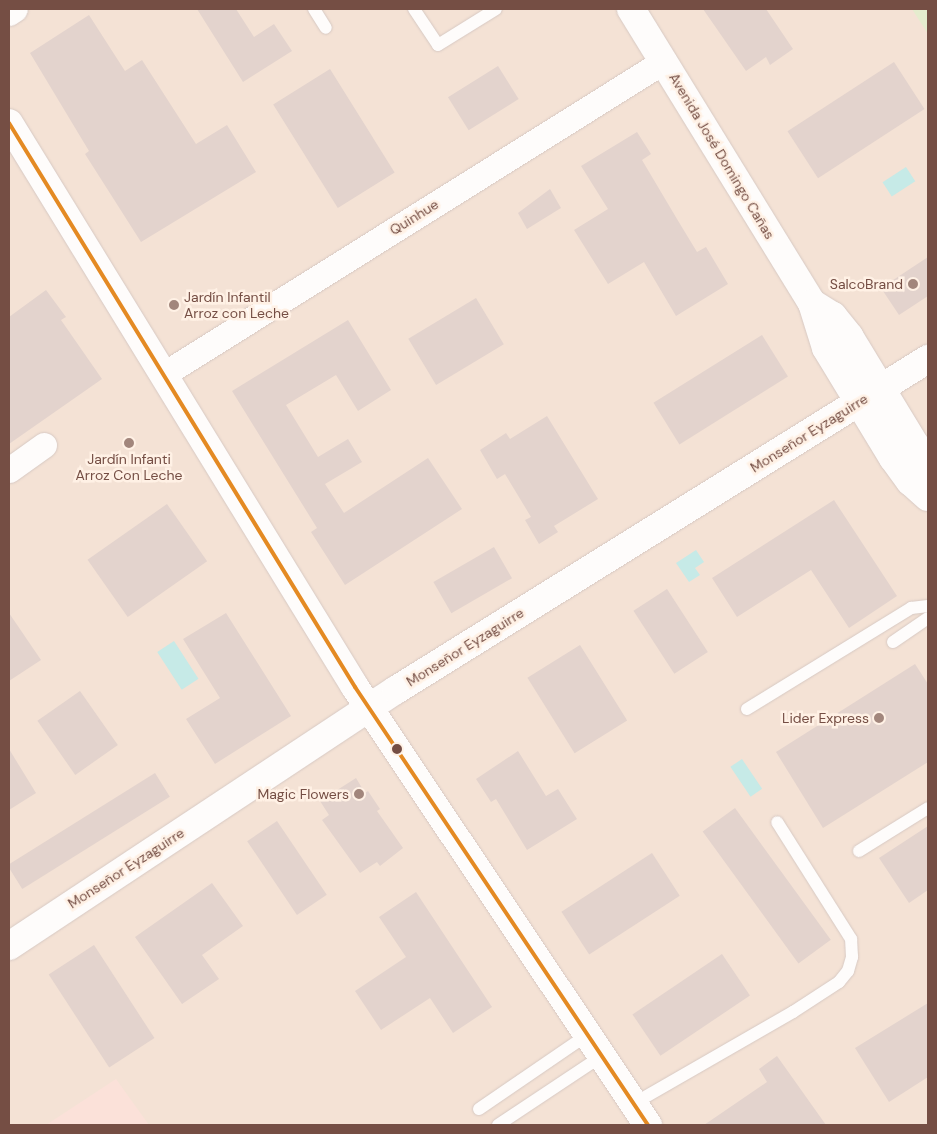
<!DOCTYPE html>
<meta charset="utf-8">
<style>
body{margin:0}
#map{position:relative;width:937px;height:1134px;overflow:hidden;background:#f6ede5;font-family:"DM Sans",sans-serif}
div>[style]{position:absolute}
[style*='--x']{left:calc(var(--x)*1px);top:calc(var(--y)*1px);width:calc(var(--w)*1px);rotate:calc(var(--a)*1deg)}
.residential>*{inset:0;background:#f4e2d5;transform-origin:0 0}
.commercial>*{inset:0;background:#fbe1d9}
.green>*{inset:0;background:#e5ecce}
.water>*{inset:0;background:#c6eae7;transform-origin:0 0}
.building>*{inset:0;background:#e3d3cd;transform-origin:0 0}
.roads{filter:drop-shadow(0 0 1px #d7c9c3) drop-shadow(0 0 1px #d7c9c3)}
.lane>*{height:12px;margin:-6px;padding:0 6px;transform-origin:6px;border-radius:6px;background:#fefcfb}
.street>*{height:25px;margin:-12.5px;padding:0 12.5px;transform-origin:12.5px;border-radius:12.5px;background:#fefcfb}
.secondary>*{height:28px;margin:-14px;padding:0 14px;transform-origin:14px;border-radius:14px;background:#fefcfb}
.bus-1>*{height:4px;margin:-2px;padding:0 2px;transform-origin:2px;border-radius:2px;background:#e48a23}
.dots>*{width:14px;height:14px;translate:-50% -50%;box-sizing:border-box;border:2px solid #fff1e5;border-radius:50%}
span{translate:-50% -50%;white-space:nowrap;text-align:center;line-height:1.15;-webkit-text-stroke:5px #fff1e5;paint-order:stroke}
.street-label{font-size:14px;color:#754e44}
.poi-label{font-size:14px;color:#754e44}
.right{translate:-100% -50%;text-align:right}
.left{translate:0 -50%;text-align:left}
.frame{position:absolute;inset:0;border:10px solid #754e44;pointer-events:none}
</style>
<div id="map">
<div class="residential">
<i style="left:9px;top:9px;width:919px;height:1116px"></i>
</div>
<div class="commercial">
<i style="clip-path:polygon(116px 1079px,149px 1125px,46px 1125px)"></i>
</div>
<div class="green">
<i style="clip-path:polygon(912px 9px,928px 9px,928px 34px)"></i>
</div>
<div class="water">
<i style="left:906px;top:167px;width:17px;height:28px;rotate:57deg"></i>
<i style="clip-path:polygon(696px 550px,704px 562px,695px 568px,700px 575px,689px 582px,676px 563px)"></i>
<i style="left:174px;top:641px;width:45px;height:20px;rotate:57deg"></i>
<i style="left:742px;top:759px;width:36px;height:14px;rotate:56deg"></i>
</div>
<div class="building">
<i style="clip-path:polygon(197px 9px,236px 9px,254px 37px,274px 24px,292px 51px,243px 82px)"></i>
<i style="clip-path:polygon(703px 9px,766px 9px,793px 49px,770px 65px,766px 57px,746px 71px)"></i>
<i style="clip-path:polygon(89px 15px,125px 71px,142px 60px,196px 144px,227px 125px,256px 172px,141px 242px,85px 154px,89px 151px,30px 53px)"></i>
<i style="left:894px;top:62px;width:56px;height:127px;rotate:57deg"></i>
<i style="left:498px;top:66px;width:39px;height:59px;rotate:58deg"></i>
<i style="left:330px;top:69px;width:122px;height:67px;rotate:58deg"></i>
<i style="clip-path:polygon(637px 132px,651px 154px,642px 160px,677px 219px,697px 252px,706px 247px,728px 284px,676px 316px,644px 262px,608px 284px,574px 230px,608px 209px,581px 166px)"></i>
<i style="clip-path:polygon(550px 189px,561px 208px,527px 229px,518px 213px)"></i>
<i style="clip-path:polygon(928px 257px,928px 296px,899px 315px,881px 288px)"></i>
<i style="clip-path:polygon(46px 290px,66px 317px,61px 320px,102px 379px,9px 444px,9px 317px)"></i>
<i style="left:476px;top:298px;width:54px;height:79px;rotate:59deg"></i>
<i style="clip-path:polygon(348px 320px,391px 390px,358px 411px,336px 375px,286px 405px,318px 457px,348px 439px,362px 462px,325px 484px,344px 513px,428px 458px,462px 509px,345px 585px,311px 532px,317px 528px,232px 391px)"></i>
<i style="left:762px;top:335px;width:49px;height:128px;rotate:58deg"></i>
<i style="clip-path:polygon(547px 416px,598px 499px,554px 526px,558px 532px,539px 544px,525px 520px,531px 517px,505px 474px,497px 479px,480px 450px,506px 433px,510px 439px)"></i>
<i style="clip-path:polygon(834px 500px,897px 596px,849px 628px,811px 570px,737px 617px,712px 578px)"></i>
<i style="left:167px;top:504px;width:70px;height:97px;rotate:55deg"></i>
<i style="left:494px;top:547px;width:36px;height:70px;rotate:60deg"></i>
<i style="left:667px;top:589px;width:75px;height:40px;rotate:57deg"></i>
<i style="clip-path:polygon(9px 613px,41px 660px,9px 681px)"></i>
<i style="clip-path:polygon(226px 613px,291px 716px,215px 764px,186px 719px,220px 698px,183px 639px)"></i>
<i style="left:580px;top:645px;width:89px;height:62px;rotate:58deg"></i>
<i style="clip-path:polygon(915px 664px,928px 684px,928px 762px,823px 828px,776px 752px)"></i>
<i style="left:80px;top:691px;width:66px;height:52px;rotate:55deg"></i>
<i style="clip-path:polygon(9px 749px,36px 793px,9px 810px)"></i>
<i style="clip-path:polygon(518px 751px,546px 796px,558px 789px,577px 819px,527px 850px,496px 799px,491px 802px,476px 779px)"></i>
<i style="left:155px;top:773px;width:28px;height:174px;rotate:58deg"></i>
<i style="clip-path:polygon(356px 778px,365px 793px,368px 791px,380px 809px,377px 811px,403px 848px,380px 866px,377px 862px,360px 873px,322px 820px,329px 815px,320px 801px)"></i>
<i style="left:735px;top:808px;width:163px;height:40px;rotate:54deg"></i>
<i style="left:277px;top:821px;width:89px;height:36px;rotate:56deg"></i>
<i style="clip-path:polygon(928px 826px,928px 890px,909px 903px,879px 858px)"></i>
<i style="left:652px;top:853px;width:51px;height:108px;rotate:57deg"></i>
<i style="clip-path:polygon(212px 883px,243px 926px,202px 955px,219px 979px,182px 1004px,135px 937px)"></i>
<i style="clip-path:polygon(416px 892px,492px 1007px,453px 1033px,430px 998px,381px 1030px,355px 991px,406px 957px,379px 917px)"></i>
<i style="left:94px;top:945px;width:111px;height:54px;rotate:57deg"></i>
<i style="left:722px;top:954px;width:50px;height:108px;rotate:56deg"></i>
<i style="clip-path:polygon(928px 1003px,928px 1077px,889px 1102px,855px 1048px)"></i>
<i style="clip-path:polygon(777px 1056px,826px 1125px,704px 1125px,767px 1082px,759px 1069px)"></i>
</div>
<div class="roads">
<div class="lane">
<i style="--x:314;--y:9;--w:22;--a:58"></i>
<i style="--x:414;--y:9;--w:43;--a:56.3"></i>
<i style="--x:438;--y:45;--w:68;--a:-31.8"></i>
<i style="--x:893;--y:642;--w:42;--a:-34.4"></i>
<i style="--x:747;--y:709;--w:193;--a:-31.6"></i>
<i style="--x:911;--y:608;--w:17;--a:-7"></i>
<i style="--x:859;--y:851;--w:81;--a:-31.9"></i>
<i style="--x:633;--y:1104;--w:185;--a:-29.9"></i>
<i style="--x:793;--y:1012;--w:55;--a:-33.1"></i>
<i style="--x:839;--y:982;--w:14;--a:-51"></i>
<i style="--x:848;--y:971;--w:15;--a:-74"></i>
<i style="--x:852;--y:957;--w:18;--a:-93"></i>
<i style="--x:851;--y:939;--w:138;--a:-122.3"></i>
<i style="--x:479;--y:1109;--w:131;--a:-34.4"></i>
<i style="--x:498;--y:1125;--w:125;--a:-33.6"></i>
</div>
<div class="street">
<i style="--x:9;--y:13;--w:7;--a:-34"></i>
<i style="--x:164;--y:374;--w:590;--a:-32.05"></i>
<i style="--x:9;--y:470;--w:43;--a:-35.5"></i>
</div>
<div class="secondary">
<i style="--x:631;--y:9;--w:345;--a:58.4"></i>
<i style="--x:812;--y:303;--w:47;--a:72.7"></i>
<i style="--x:826;--y:348;--w:129;--a:58.7"></i>
<i style="--x:893;--y:458;--w:29;--a:54"></i>
<i style="--x:910;--y:481;--w:24;--a:42"></i>
<i style="--x:9;--y:123;--w:662;--a:58.47"></i>
<i style="--x:355;--y:687;--w:527;--a:56.22"></i>
<i style="--x:812;--y:303;--w:25;--a:32"></i>
<i style="--x:833;--y:316;--w:26;--a:51"></i>
<i style="--x:849;--y:336;--w:129;--a:58.7"></i>
<i style="--x:916;--y:446;--w:33;--a:69"></i>
<i style="--x:9;--y:946;--w:464;--a:-33.5"></i>
<i style="--x:396;--y:690;--w:627;--a:-31.89"></i>
</div>
</div>
<div class="bus-1">
<i style="--x:9;--y:123;--w:662;--a:58.47"></i>
<i style="--x:355;--y:687;--w:527;--a:56.22"></i>
</div>
<div class="dots">
<i style="left:913px;top:284px;background:#a2867c"></i>
<i style="left:174px;top:305px;background:#a2867c"></i>
<i style="left:129px;top:443px;background:#a2867c"></i>
<i style="left:879px;top:718px;background:#a2867c"></i>
<i style="left:397px;top:749px;background:#754e44"></i>
<i style="left:359px;top:794px;background:#a2867c"></i>
</div>
<div class="street-label">
<span style="left:722px;top:156px;rotate:59deg">Avenida José Domingo Cañas</span>
<span style="left:414px;top:217px;rotate:-32deg">Quinhue</span>
<span style="left:809px;top:433px;rotate:-32deg">Monseñor Eyzaguirre</span>
<span style="left:465px;top:647px;rotate:-32deg">Monseñor Eyzaguirre</span>
<span style="left:126px;top:868px;rotate:-33deg">Monseñor Eyzaguirre</span>
</div>
<div class="poi-label">
<span class="right" style="left:903px;top:284px">SalcoBrand</span>
<span class="left" style="left:184px;top:305px">Jardín Infantil<br>Arroz con Leche</span>
<span style="left:129px;top:467px">Jardín Infanti<br>Arroz Con Leche</span>
<span class="right" style="left:869px;top:718px">Lider Express</span>
<span class="right" style="left:349px;top:794px">Magic Flowers</span>
</div>
<div class="frame"></div>
</div>
